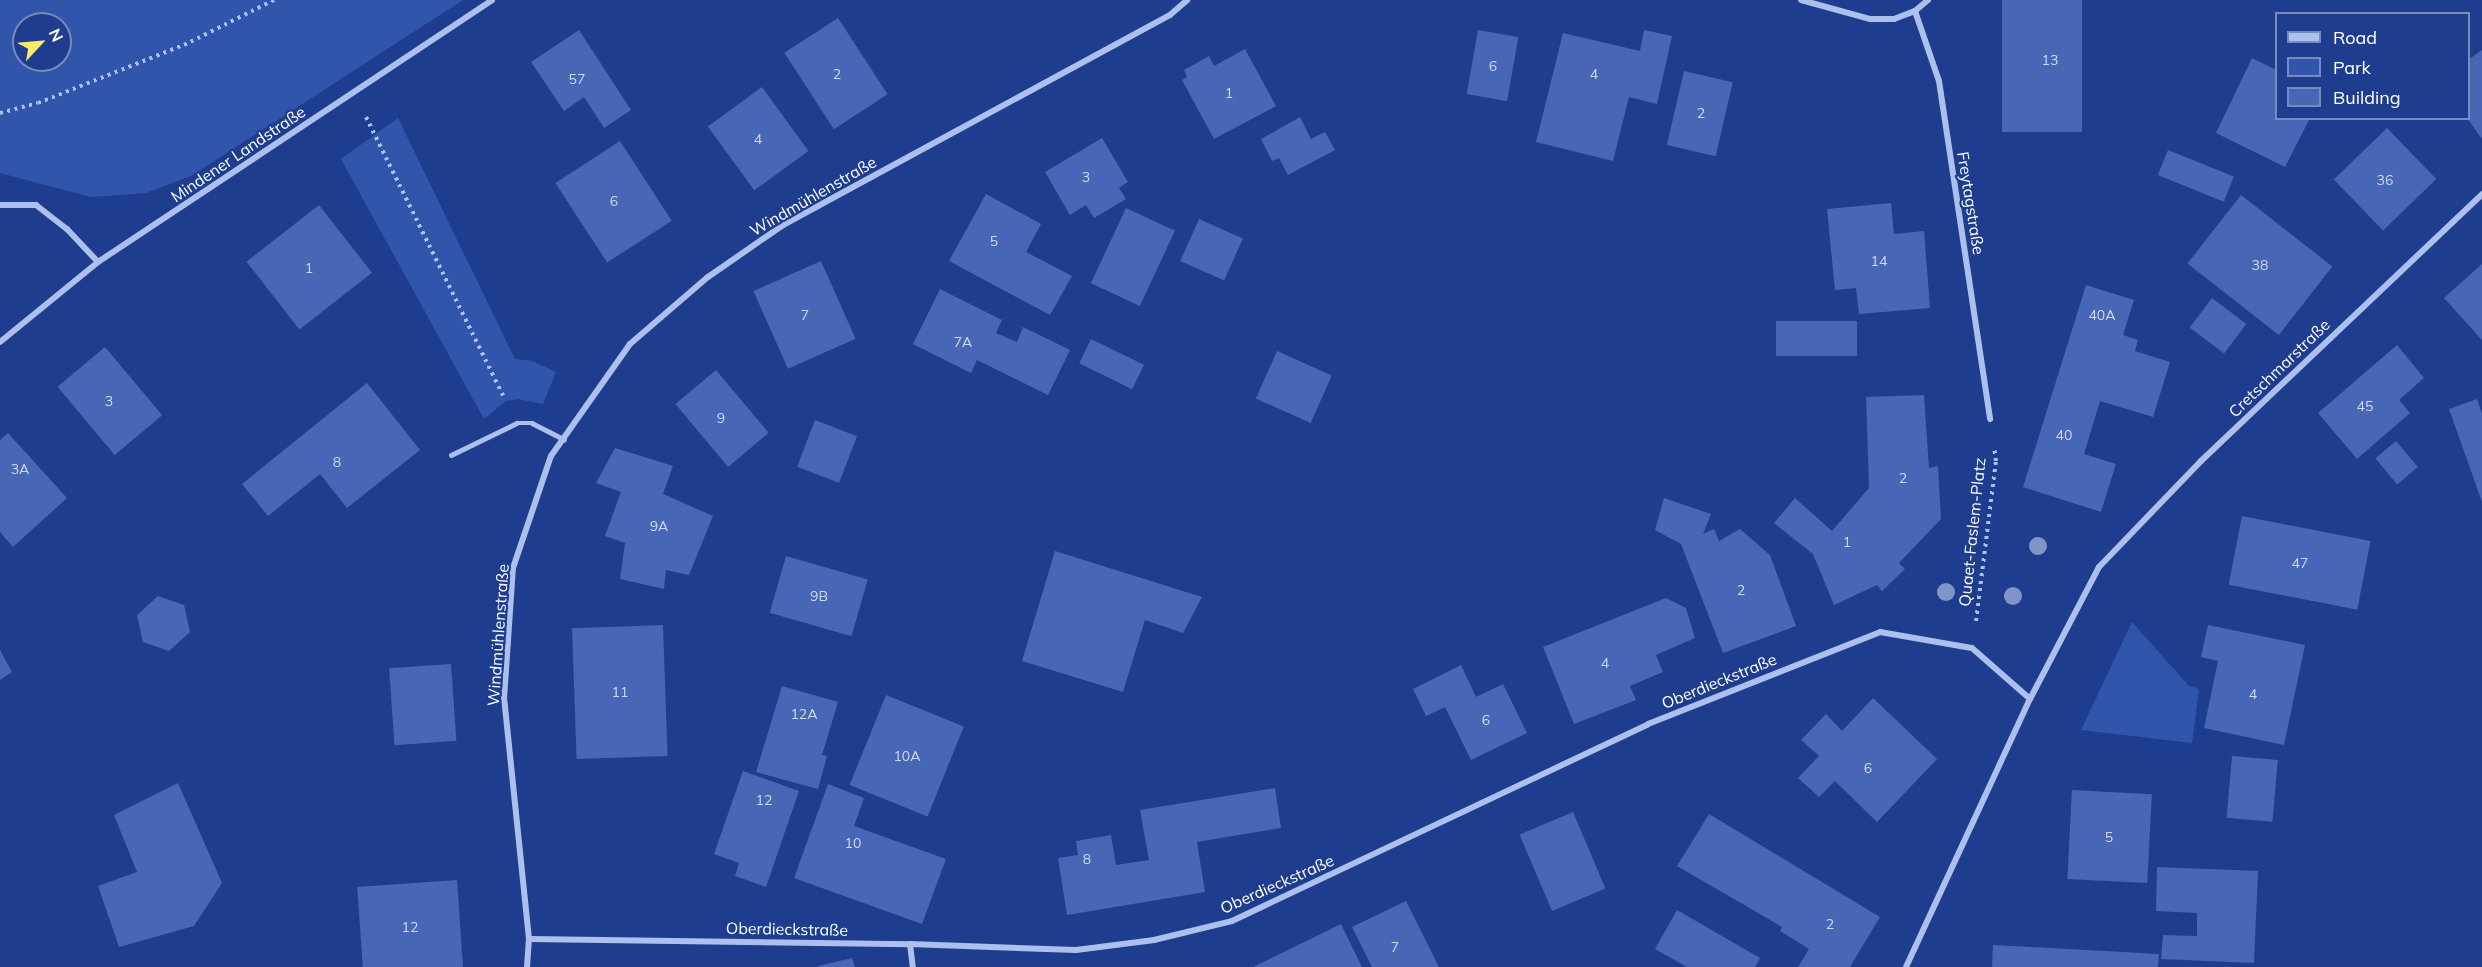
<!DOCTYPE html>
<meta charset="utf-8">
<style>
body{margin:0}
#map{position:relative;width:2482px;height:967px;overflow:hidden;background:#1e3d8e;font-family:Mulish,sans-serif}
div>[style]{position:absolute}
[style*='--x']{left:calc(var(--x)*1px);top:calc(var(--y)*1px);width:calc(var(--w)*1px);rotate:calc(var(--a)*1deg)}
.green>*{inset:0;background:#3255ac}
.building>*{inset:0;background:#4766b6;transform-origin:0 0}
.path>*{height:4px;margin-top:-2px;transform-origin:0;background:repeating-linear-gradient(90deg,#adbfed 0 3px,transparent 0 7.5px)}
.lane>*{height:4.5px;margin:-2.25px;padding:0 2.25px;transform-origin:2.25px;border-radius:2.25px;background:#adbfed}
.street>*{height:6px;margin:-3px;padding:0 3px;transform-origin:3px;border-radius:3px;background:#adbfed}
.trees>*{width:18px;height:18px;margin:-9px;border-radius:50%;background:#8195c9}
span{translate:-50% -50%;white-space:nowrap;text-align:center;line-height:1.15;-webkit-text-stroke:4.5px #1e3d8e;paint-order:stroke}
.number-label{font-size:14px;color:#d1d9ed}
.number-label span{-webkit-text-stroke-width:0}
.street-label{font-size:16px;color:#fff}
.legend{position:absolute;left:2275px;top:12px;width:195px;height:108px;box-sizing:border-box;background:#1e3d8e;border:2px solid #788bbb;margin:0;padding:8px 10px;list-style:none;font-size:18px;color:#fff}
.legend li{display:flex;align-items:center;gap:12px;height:30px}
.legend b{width:30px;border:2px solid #788bbb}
.north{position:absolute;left:12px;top:12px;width:60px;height:60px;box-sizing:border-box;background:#1e3d8e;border:2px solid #788bbb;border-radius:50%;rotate:64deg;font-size:16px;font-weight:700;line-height:24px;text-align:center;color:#fff}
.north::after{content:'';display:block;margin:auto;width:21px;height:27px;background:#fbe96c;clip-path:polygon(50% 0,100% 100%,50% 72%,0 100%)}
</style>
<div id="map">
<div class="green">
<i style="clip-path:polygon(evenodd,0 0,463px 0,191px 176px,146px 193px,91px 197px,0 173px,0 0,24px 24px,60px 24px,60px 60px,24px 60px,24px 24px)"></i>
<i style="clip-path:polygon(398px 118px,515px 359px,532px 361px,556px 372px,543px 404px,518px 399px,506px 401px,484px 419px,341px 159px)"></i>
<i style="clip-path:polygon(2132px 622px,2189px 686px,2199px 689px,2192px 743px,2081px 730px)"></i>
</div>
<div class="building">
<i style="left:2002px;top:0;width:80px;height:132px"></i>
<i style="left:838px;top:18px;width:91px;height:64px;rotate:57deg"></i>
<i style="clip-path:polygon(579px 30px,631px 110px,604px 128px,584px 97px,564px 111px,531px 62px)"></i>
<i style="left:1478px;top:30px;width:41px;height:65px;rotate:10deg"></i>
<i style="clip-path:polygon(1644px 30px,1672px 36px,1657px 104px,1629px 97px,1613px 161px,1536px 142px,1563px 33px,1640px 51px)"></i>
<i style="clip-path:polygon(1245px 49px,1276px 106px,1214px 139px,1182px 80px,1187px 77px,1184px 70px,1209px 56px,1214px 66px)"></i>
<i style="clip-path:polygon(2482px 50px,2482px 139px,2467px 118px,2468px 60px)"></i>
<i style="clip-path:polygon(2252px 58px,2276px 70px,2276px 118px,2310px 118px,2285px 167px,2216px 133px)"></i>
<i style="left:1684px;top:71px;width:50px;height:76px;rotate:13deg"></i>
<i style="left:762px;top:87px;width:79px;height:67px;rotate:54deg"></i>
<i style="clip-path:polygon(1300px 117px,1311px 139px,1325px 132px,1335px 150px,1288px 175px,1279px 158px,1272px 161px,1261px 139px)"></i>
<i style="left:2387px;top:128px;width:71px;height:74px;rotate:46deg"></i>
<i style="clip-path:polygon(1102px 138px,1128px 182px,1119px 188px,1126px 199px,1094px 218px,1086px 205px,1070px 215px,1045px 172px)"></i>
<i style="left:620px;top:141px;width:95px;height:77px;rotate:57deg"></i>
<i style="left:2168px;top:150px;width:71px;height:27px;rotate:22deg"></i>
<i style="clip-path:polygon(986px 194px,1041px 224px,1026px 252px,1072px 276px,1050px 315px,949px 261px)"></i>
<i style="left:2241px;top:195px;width:116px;height:87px;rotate:38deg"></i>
<i style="clip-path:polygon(1891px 203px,1894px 234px,1924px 231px,1930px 308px,1859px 314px,1856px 288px,1835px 290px,1827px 209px)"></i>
<i style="left:319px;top:205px;width:86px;height:92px;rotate:52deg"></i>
<i style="left:1126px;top:208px;width:54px;height:83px;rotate:25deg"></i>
<i style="left:1199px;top:219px;width:48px;height:46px;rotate:24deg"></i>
<i style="left:821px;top:261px;width:85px;height:74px;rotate:66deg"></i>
<i style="clip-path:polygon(2482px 264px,2482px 340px,2444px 298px)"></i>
<i style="clip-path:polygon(2086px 285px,2134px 300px,2123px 335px,2138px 340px,2135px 351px,2170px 362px,2153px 417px,2100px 401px,2084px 454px,2116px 464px,2101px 512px,2023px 487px)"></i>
<i style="clip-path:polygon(940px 289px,1002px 320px,996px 333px,1017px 342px,1023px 327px,1070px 350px,1048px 395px,977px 360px,971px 373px,913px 344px)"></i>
<i style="left:2212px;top:298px;width:43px;height:37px;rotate:37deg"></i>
<i style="left:1776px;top:321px;width:81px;height:35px"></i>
<i style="left:1091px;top:339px;width:59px;height:27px;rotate:26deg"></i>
<i style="clip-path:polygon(2397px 345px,2424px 378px,2399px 400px,2410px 413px,2357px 459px,2318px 413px)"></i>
<i style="left:105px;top:347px;width:89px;height:62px;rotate:50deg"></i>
<i style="left:1277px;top:351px;width:60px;height:52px;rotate:24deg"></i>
<i style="left:716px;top:370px;width:82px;height:53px;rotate:50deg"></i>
<i style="clip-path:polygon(367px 383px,420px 450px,347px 508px,320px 474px,268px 516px,242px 484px)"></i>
<i style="clip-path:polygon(1924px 395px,1929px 468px,1938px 466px,1941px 519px,1899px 563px,1905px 569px,1882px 591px,1877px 585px,1834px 605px,1813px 554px,1774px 523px,1795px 498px,1832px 531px,1869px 488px,1866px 397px)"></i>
<i style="clip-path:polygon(2477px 399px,2482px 414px,2482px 502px,2449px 409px)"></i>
<i style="left:815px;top:420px;width:45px;height:50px;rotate:21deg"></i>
<i style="clip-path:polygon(8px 433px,67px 498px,13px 547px,0 532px,0 440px)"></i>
<i style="left:2396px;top:441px;width:34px;height:27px;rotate:50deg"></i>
<i style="clip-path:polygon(615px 448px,673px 466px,663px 494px,713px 516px,689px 575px,666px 570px,664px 589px,620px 579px,625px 543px,605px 536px,621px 492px,596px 483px)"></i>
<i style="clip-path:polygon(1664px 498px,1711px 514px,1703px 534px,1714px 529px,1719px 541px,1740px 529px,1770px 555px,1796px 626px,1723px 653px,1681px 544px,1655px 530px)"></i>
<i style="left:2242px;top:516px;width:131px;height:70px;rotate:11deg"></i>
<i style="clip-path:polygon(1055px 551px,1202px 597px,1183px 633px,1145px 620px,1123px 692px,1022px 661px)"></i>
<i style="left:786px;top:556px;width:85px;height:59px;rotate:16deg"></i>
<i style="clip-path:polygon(158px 596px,184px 605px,190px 632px,169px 651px,143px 642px,137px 615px)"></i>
<i style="clip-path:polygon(1666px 598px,1686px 608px,1695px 638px,1656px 655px,1663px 672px,1630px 686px,1636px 700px,1574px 724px,1543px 647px)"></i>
<i style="left:663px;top:625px;width:131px;height:91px;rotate:88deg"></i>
<i style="clip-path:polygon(2208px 625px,2305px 645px,2284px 745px,2204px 728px,2218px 661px,2201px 657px)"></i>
<i style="clip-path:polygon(0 650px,12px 672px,0 680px)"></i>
<i style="left:451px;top:664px;width:77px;height:62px;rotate:86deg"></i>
<i style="clip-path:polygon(1461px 665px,1476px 697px,1503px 684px,1527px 733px,1471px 760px,1445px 707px,1426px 716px,1413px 689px)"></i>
<i style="clip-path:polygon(782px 686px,838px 702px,822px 755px,827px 756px,818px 789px,756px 772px)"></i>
<i style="left:886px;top:695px;width:84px;height:97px;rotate:22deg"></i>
<i style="clip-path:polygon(1873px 698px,1937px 759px,1877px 822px,1835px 781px,1819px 797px,1798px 778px,1819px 756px,1801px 740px,1826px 714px,1842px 731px)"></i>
<i style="left:2232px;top:756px;width:46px;height:62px;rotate:5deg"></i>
<i style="clip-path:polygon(743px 771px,799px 791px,766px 887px,735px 876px,739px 863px,714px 854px)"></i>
<i style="clip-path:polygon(178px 783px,222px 883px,194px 926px,119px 947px,98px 886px,137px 872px,114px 815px)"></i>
<i style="clip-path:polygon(828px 784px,864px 798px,854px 826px,946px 859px,922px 924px,794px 878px)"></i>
<i style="clip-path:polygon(1275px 788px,1281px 828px,1197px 842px,1205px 892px,1067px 915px,1058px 858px,1078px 855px,1076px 841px,1111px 835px,1116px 865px,1149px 860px,1140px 810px)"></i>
<i style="left:2072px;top:790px;width:80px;height:89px;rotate:3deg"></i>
<i style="left:1573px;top:812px;width:83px;height:58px;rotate:67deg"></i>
<i style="clip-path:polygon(1709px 814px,1880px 917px,1850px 967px,1798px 967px,1809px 949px,1780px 931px,1782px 927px,1677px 866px)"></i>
<i style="clip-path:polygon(2157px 867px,2258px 871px,2254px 963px,2161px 959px,2163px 935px,2197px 936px,2197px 913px,2156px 911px)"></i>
<i style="left:457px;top:880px;width:87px;height:100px;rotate:86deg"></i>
<i style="clip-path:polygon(1406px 901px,1439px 967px,1372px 967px,1352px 927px)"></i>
<i style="clip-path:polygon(1677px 910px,1760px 958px,1755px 967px,1687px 967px,1655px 949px)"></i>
<i style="clip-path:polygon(1341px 924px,1362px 967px,1253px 967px)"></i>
<i style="clip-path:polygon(1993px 945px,2159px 954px,2158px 967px,1992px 967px)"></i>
<i style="clip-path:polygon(852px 958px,855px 967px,819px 967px,818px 966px)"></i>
</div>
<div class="path">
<i style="--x:0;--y:113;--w:39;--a:-15"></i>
<i style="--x:38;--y:103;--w:157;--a:-21.7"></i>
<i style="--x:184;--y:45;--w:101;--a:-26.6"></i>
<i style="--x:366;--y:117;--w:313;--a:63.8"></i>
<i style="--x:1976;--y:621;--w:161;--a:-82.9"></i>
<i style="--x:1996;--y:461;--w:15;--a:-98"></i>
</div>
<div class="lane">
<i style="--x:451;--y:455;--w:73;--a:-25.9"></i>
<i style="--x:517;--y:423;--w:15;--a:0"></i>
<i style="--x:532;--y:423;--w:36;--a:27"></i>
</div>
<div class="street">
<i style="--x:1801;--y:0;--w:72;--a:15.4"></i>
<i style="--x:1870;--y:19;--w:24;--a:0"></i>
<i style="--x:1894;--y:19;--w:22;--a:-21"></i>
<i style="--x:1915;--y:11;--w:17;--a:-40"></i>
<i style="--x:1915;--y:11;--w:74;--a:71.1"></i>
<i style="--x:1939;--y:81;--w:342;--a:81.4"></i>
<i style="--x:0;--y:205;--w:36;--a:0"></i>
<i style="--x:36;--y:205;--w:39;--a:38"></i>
<i style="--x:67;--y:229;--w:45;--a:46.8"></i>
<i style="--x:0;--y:342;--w:127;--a:-39.2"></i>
<i style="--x:98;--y:262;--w:473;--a:-33.6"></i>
<i style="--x:529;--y:939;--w:381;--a:0.8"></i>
<i style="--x:910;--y:944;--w:166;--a:2.1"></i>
<i style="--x:1076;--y:950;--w:79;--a:-7.3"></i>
<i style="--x:1154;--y:940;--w:80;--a:-13.7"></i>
<i style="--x:1232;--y:921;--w:460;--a:-25.3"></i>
<i style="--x:1648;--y:724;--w:250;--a:-21.6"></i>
<i style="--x:1880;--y:632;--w:93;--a:9.9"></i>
<i style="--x:1972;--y:648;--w:77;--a:41.3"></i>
<i style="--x:910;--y:944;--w:23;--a:83"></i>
<i style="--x:527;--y:967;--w:28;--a:-86"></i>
<i style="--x:529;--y:939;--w:241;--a:-95.9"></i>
<i style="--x:504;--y:699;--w:131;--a:-86.1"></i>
<i style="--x:513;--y:568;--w:118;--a:-71.3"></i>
<i style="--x:551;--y:456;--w:137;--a:-54.8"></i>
<i style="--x:630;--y:344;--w:103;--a:-40.7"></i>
<i style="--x:708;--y:277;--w:91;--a:-34.7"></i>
<i style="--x:783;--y:225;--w:440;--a:-28.5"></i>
<i style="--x:1170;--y:15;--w:23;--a:-41"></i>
<i style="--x:1906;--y:967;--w:295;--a:-65.2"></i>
<i style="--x:2030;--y:699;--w:149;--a:-62.4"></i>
<i style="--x:2099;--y:567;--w:147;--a:-46.1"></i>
<i style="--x:2201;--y:461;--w:388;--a:-43.5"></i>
</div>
<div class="trees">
<i style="left:2038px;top:546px"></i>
<i style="left:1946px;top:592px"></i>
<i style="left:2013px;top:596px"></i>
</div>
<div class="number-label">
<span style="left:2050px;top:60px">13</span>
<span style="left:1493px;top:66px">6</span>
<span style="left:837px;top:74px">2</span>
<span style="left:1594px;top:74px">4</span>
<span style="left:577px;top:79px">57</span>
<span style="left:1229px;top:93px">1</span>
<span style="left:1701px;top:113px">2</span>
<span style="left:758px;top:139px">4</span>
<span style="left:1086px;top:177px">3</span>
<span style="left:2385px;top:180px">36</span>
<span style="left:614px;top:201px">6</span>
<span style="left:994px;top:241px">5</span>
<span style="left:1879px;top:261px">14</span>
<span style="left:2260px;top:265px">38</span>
<span style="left:309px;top:268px">1</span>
<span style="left:805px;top:315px">7</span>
<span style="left:2102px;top:315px">40A</span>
<span style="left:963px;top:342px">7A</span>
<span style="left:109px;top:401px">3</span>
<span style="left:2365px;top:406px">45</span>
<span style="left:721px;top:418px">9</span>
<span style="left:2064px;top:435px">40</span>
<span style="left:337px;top:462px">8</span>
<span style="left:20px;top:469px">3A</span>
<span style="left:1903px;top:478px">2</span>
<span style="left:659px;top:526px">9A</span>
<span style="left:1847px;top:542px">1</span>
<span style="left:2300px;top:563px">47</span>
<span style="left:1741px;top:590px">2</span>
<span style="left:819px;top:596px">9B</span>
<span style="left:1605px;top:663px">4</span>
<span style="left:620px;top:692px">11</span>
<span style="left:2253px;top:694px">4</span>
<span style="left:804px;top:714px">12A</span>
<span style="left:1486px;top:720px">6</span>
<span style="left:907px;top:756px">10A</span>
<span style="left:1868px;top:768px">6</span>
<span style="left:764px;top:800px">12</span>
<span style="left:2109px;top:837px">5</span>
<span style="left:853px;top:843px">10</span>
<span style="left:1087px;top:859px">8</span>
<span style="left:1830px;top:924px">2</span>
<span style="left:410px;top:927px">12</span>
<span style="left:1395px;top:947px">7</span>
</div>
<div class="street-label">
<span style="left:238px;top:154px;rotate:-34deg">Mindener Landstraße</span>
<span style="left:813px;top:196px;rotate:-30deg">Windmühlenstraße</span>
<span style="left:1971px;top:203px;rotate:81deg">Freytagstraße</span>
<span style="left:2279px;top:368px;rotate:-44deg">Cretschmarstraße</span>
<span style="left:1972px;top:532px;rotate:-84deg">Quaet-Faslem-Platz</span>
<span style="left:498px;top:635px;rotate:-86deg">Windmühlenstraße</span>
<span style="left:1719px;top:681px;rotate:-22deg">Oberdieckstraße</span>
<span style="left:1277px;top:884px;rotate:-24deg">Oberdieckstraße</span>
<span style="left:787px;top:929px;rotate:1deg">Oberdieckstraße</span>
</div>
<ul class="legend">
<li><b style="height:8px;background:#adbfed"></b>Road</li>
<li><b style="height:16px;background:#3255ac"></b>Park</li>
<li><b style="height:16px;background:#4766b6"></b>Building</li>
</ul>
<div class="north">N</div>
</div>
